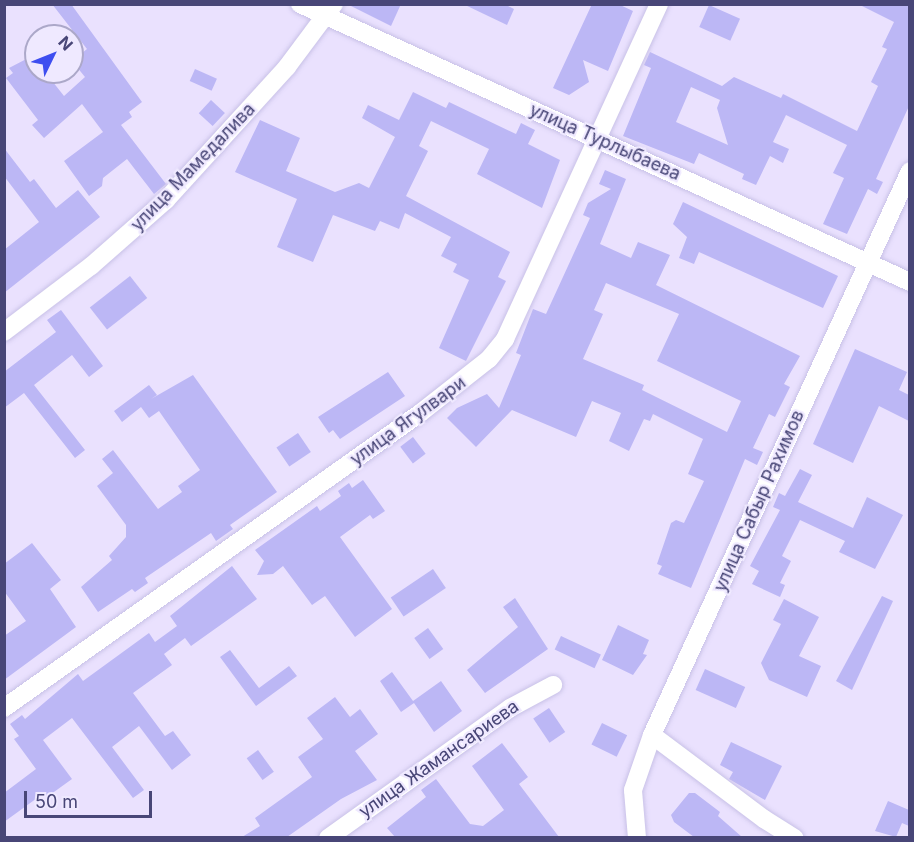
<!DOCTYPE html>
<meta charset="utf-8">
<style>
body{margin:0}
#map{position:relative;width:914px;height:842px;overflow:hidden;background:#eae1fe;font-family:Inter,sans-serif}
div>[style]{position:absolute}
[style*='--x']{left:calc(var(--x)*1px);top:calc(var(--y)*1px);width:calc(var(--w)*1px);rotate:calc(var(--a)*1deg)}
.building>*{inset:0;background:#bcb7f5;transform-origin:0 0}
.roads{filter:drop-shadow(0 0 2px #c8c1e7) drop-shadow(0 0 2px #c8c1e7)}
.minor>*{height:18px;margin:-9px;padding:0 9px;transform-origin:9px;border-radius:9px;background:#fff}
span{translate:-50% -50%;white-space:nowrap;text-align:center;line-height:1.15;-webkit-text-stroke:4.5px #efe9ff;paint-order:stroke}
.street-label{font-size:18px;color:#484677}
.frame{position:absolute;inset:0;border:6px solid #484677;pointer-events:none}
.north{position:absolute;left:24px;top:24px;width:60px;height:60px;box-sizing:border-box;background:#efe9ff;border:2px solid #aca8c9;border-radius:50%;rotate:47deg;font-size:16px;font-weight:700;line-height:24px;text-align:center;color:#484677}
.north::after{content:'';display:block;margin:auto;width:21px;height:27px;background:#3e4ef0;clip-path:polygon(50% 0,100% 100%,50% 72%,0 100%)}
.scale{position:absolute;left:24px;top:791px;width:128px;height:27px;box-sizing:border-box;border:3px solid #484677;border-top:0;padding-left:8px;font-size:18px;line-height:21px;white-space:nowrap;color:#484677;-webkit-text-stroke:4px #efe9ff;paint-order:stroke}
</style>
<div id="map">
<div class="building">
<i style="clip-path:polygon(52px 4px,71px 4px,142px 102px,129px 112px,132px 117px,121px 125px,166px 184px,154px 194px,127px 159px,103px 178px,102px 186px,89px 196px,64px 161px,103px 132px,82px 104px,44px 138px,32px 125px,38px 120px,6px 78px,13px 73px,9px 68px,36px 54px,36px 72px,45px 72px,64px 96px,85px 77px,72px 61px,87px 49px)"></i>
<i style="clip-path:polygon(347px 4px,401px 4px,391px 26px)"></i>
<i style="clip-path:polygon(463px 4px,504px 4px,514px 9px,507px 25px)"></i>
<i style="clip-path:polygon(592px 4px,618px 4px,633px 11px,608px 71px,583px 60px,589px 82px,569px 95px,553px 88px)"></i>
<i style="clip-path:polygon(evenodd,858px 4px,909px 4px,909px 106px,876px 179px,883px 182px,877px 194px,868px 189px,847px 234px,823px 224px,844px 178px,833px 173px,847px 145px,786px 115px,773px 142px,789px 149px,783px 163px,770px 156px,756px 185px,742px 179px,744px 174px,699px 153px,694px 164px,623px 136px,651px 68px,644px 65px,650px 52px,722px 86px,734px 77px,781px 98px,783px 94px,857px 131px,878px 86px,871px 82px,887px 49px,882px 47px,894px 22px,858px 4px,691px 87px,720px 100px,717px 108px,728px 145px,676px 122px,691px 87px)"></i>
<i style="left:709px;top:5px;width:34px;height:24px;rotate:24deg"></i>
<i style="left:195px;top:69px;width:24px;height:13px;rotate:24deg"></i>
<i style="clip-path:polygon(413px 92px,446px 108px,449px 102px,516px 134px,521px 123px,535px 130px,528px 144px,560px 160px,542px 208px,477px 174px,489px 149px,431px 121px,419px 146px,428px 151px,406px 196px,510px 252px,498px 277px,506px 281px,466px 361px,439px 348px,469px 280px,453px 272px,457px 264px,441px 256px,451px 237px,405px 213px,399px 229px,380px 221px,375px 231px,333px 215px,313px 262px,277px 247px,297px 199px,235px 172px,260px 120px,300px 138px,286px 171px,335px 192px,359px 183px,369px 188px,395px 137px,362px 118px,368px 105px,399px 120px)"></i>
<i style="left:211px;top:100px;width:19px;height:18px;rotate:43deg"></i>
<i style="clip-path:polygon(4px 148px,30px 182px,34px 179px,56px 208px,78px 190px,100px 217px,4px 293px,4px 250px,39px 222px,4px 176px)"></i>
<i style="clip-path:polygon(evenodd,605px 170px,626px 179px,600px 244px,631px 258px,638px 242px,670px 255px,656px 285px,800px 356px,784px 384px,790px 387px,775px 417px,769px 414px,753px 448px,763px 452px,757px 465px,745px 459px,691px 588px,658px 574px,662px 566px,657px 564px,671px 523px,676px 520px,684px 523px,704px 481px,688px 474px,703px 439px,653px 414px,650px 421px,644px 419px,629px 451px,609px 441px,621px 413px,592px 401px,576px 437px,512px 410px,476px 447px,447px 418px,457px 408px,487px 394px,499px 408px,521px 355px,516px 353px,533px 309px,546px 314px,590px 218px,583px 215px,588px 203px,611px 189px,599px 184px,605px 170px,606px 283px,679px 314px,657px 361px,741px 401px,727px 432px,642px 390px,644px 385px,583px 359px,603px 314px,594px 310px,606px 283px)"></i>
<i style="clip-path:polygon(683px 202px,838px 276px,823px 308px,699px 252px,694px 264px,679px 258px,687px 237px,673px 224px)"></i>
<i style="left:130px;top:276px;width:28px;height:51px;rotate:52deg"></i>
<i style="clip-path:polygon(61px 310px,103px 366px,89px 377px,72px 355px,34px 385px,85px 450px,75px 458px,24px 393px,4px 408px,4px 372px,56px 332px,47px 320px)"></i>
<i style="clip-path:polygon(855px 349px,907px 372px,899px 390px,909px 395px,909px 421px,879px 406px,853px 463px,813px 444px)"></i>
<i style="clip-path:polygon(388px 372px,405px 396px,340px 439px,333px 430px,329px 433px,318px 417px)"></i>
<i style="clip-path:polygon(193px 375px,277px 492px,230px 525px,233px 529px,216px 541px,211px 533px,145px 578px,148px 583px,135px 592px,132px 589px,98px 612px,81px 587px,112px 560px,109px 556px,126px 537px,126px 525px,97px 486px,113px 473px,102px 459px,113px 450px,158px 509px,182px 492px,178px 486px,200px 470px,159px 411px,149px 418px,141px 407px,122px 422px,114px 411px,149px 385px,157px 395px,151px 399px)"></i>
<i style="left:298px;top:433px;width:23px;height:26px;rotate:56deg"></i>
<i style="left:413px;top:437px;width:21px;height:16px;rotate:53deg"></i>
<i style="clip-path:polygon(800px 469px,812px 475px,798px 502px,853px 528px,867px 497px,903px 515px,875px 569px,839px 552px,845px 541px,800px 520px,782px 556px,791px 561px,780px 583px,785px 585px,780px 597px,752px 584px,759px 571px,750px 566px,780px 510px,773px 507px,779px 493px,785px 496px)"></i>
<i style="clip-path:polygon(363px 480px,385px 511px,373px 519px,370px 515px,340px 537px,392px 609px,355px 637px,325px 596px,312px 605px,283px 566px,273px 574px,257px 575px,264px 561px,255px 550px,317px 506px,320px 511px,341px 496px,338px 491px,349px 483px,352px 488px)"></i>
<i style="clip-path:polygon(32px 543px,61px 580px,50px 589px,76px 627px,4px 680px,4px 636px,26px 621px,4px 591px,4px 564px)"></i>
<i style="clip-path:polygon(232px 566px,257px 599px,191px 646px,185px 638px,164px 654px,172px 665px,133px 693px,165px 736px,173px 731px,191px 755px,172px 770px,139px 726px,112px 747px,144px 790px,133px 798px,72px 718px,43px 740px,72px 779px,47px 797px,44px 793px,4px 822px,4px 793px,36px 769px,14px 739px,19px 736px,10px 724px,22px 715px,25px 719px,78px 674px,83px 681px,149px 633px,155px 642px,177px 626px,170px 616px)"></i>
<i style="left:433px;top:569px;width:23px;height:51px;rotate:56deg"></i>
<i style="clip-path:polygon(882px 596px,893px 601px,852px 690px,836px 681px)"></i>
<i style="clip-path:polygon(515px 598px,548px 649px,485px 693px,467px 670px,518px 627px,503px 607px)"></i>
<i style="clip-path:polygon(784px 599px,819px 617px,799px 656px,821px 666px,807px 697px,769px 680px,761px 663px,781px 624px,773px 620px)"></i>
<i style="clip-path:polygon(618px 625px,649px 640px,643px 654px,647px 655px,633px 675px,602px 660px)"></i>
<i style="left:428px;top:628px;width:26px;height:17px;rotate:54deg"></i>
<i style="left:561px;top:636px;width:44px;height:15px;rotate:25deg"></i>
<i style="clip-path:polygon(230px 650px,259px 688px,289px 666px,297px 676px,256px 706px,220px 657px)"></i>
<i style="left:705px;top:669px;width:44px;height:23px;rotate:24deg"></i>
<i style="clip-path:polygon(392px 672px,413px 701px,441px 681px,462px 711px,434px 732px,414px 703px,401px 712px,380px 681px)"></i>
<i style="clip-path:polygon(335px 697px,350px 717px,360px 709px,378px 734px,355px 751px,377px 780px,341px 799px,287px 837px,242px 837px,260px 826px,255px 818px,312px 777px,298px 757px,323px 739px,307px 718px)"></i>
<i style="left:549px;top:708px;width:29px;height:19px;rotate:56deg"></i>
<i style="left:602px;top:723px;width:28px;height:24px;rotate:26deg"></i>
<i style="clip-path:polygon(731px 742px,782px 766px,765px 800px,729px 779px,733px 772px,720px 765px)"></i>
<i style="clip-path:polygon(502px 743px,528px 777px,519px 784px,559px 837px,395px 837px,387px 828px,426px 797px,421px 790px,436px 779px,470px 824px,483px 826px,504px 810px,472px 766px)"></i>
<i style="left:258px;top:750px;width:27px;height:14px;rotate:54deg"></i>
<i style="clip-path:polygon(689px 793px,695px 793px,720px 812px,718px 816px,742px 837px,694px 837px,674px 822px,671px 815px)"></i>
<i style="clip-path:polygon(888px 801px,909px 810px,909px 826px,902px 823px,896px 837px,875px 831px)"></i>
</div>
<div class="roads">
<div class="minor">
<i style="--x:300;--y:4;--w:670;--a:24.5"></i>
<i style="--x:4;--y:332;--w:109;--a:-37.2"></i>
<i style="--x:91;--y:266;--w:100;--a:-41.3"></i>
<i style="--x:166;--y:200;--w:180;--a:-47.7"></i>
<i style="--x:287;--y:67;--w:79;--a:-53.3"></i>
<i style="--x:4;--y:708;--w:509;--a:-35.32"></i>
<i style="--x:419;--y:414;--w:89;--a:-38.2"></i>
<i style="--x:489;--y:359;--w:26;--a:-51"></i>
<i style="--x:505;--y:339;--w:369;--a:-65.3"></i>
<i style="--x:652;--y:735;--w:140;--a:36.9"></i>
<i style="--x:764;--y:819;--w:36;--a:32"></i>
<i style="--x:328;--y:838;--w:224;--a:-35.5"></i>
<i style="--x:510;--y:708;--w:49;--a:-28.1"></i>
<i style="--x:637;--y:838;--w:48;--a:-94.8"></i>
<i style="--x:633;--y:790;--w:58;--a:-70.9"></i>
<i style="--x:652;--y:735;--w:620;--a:-65.42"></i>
</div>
</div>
<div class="street-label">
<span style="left:605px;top:142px;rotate:24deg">улица Турлыбаева</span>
<span style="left:193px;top:167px;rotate:-46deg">улица Мамедалива</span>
<span style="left:408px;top:421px;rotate:-36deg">улица Ягулвари</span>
<span style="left:759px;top:501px;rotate:-66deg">улица Сабыр Рахимов</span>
<span style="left:439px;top:759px;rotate:-35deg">улица Жамансариева</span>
</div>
<div class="frame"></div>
<div class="north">N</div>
<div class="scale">50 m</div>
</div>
